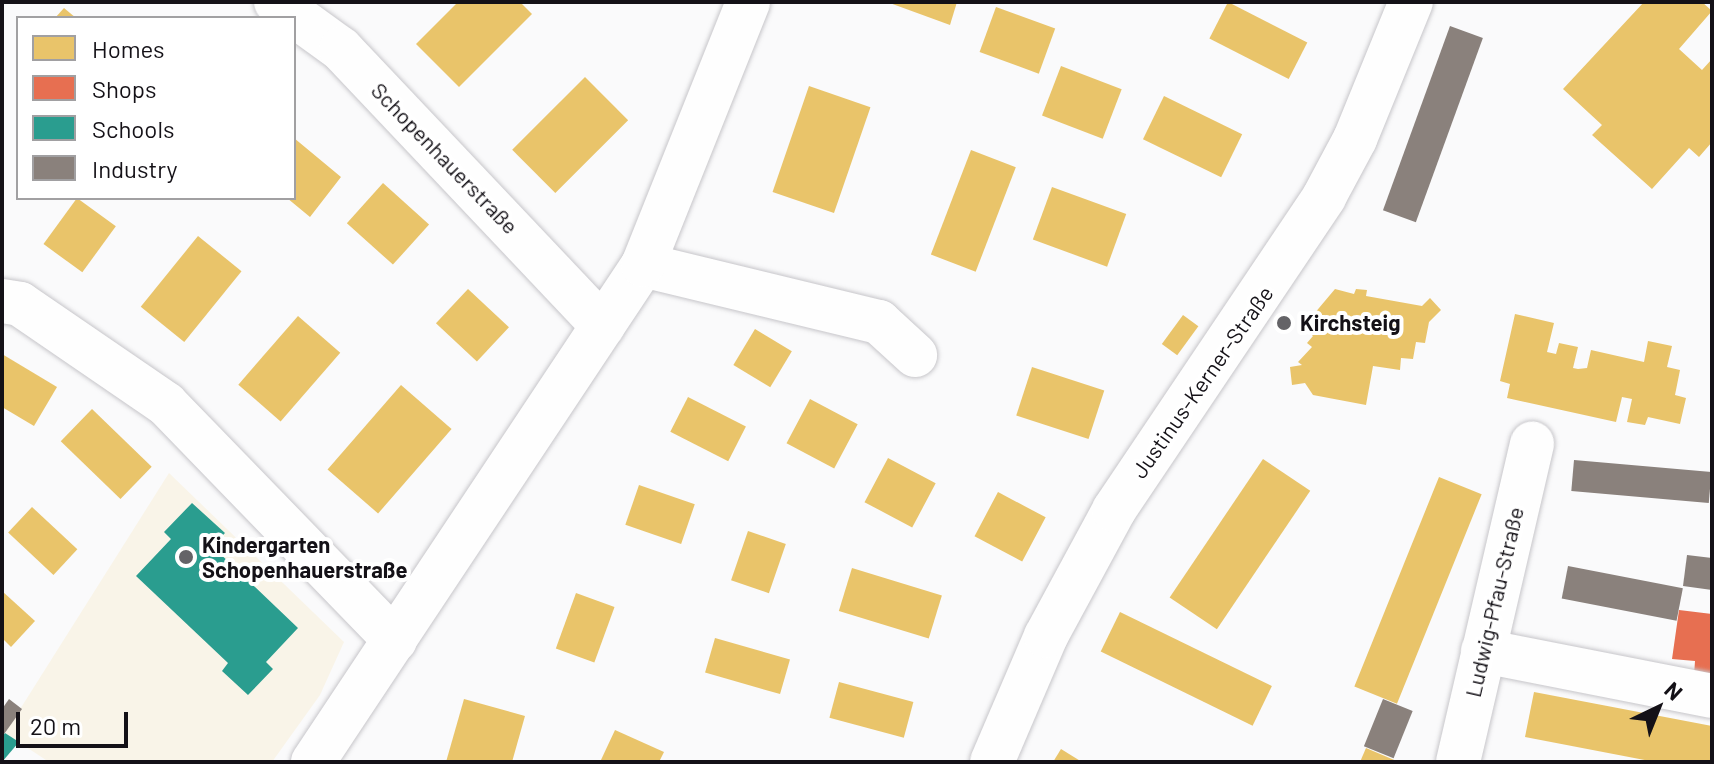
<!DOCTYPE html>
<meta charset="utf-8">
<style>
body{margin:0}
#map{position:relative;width:1714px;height:764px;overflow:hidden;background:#fafafb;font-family:Barlow,sans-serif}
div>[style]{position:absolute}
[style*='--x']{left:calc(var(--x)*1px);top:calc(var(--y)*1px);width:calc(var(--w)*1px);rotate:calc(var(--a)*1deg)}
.education>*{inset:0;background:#f9f4e8}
.homes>*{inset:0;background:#e9c46a;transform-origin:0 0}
.shops>*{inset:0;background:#e76f51}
.schools>*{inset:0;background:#2a9d8f}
.industry>*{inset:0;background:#8a817c;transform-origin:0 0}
.roads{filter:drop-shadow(0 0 2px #c7c6ca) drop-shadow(0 0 2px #c7c6ca)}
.minor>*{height:44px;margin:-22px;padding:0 22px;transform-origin:22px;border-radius:22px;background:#fefefe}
.dots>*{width:22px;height:22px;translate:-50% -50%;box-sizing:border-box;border:4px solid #fff;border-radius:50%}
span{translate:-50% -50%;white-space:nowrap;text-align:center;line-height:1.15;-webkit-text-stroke:8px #fff;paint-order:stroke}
.street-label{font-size:22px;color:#141117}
.poi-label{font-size:22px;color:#141117;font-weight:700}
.left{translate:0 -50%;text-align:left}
.frame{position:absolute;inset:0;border:4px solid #141117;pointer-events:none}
.legend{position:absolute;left:16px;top:16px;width:280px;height:184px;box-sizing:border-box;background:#fff;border:2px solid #a1a0a2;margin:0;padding:10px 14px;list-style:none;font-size:24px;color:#141117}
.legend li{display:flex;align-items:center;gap:16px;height:40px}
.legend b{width:40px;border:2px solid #a1a0a2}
.north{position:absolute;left:1618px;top:668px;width:80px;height:80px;-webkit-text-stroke:6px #fff;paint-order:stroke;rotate:43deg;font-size:22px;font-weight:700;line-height:32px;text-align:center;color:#141117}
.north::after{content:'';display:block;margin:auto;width:28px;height:36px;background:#141117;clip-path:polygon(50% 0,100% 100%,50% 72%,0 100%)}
.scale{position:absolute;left:16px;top:712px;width:112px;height:36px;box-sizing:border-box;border:4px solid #141117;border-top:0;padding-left:10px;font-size:24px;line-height:28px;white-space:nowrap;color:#141117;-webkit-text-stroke:6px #fff;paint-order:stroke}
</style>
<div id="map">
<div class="education">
<i style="clip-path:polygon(169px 473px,344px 642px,320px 695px,272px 762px,49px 762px,5px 733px)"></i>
</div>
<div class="homes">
<i style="clip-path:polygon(458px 2px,520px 2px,532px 14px,459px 87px,416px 44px)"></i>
<i style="clip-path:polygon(887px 2px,957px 2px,950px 25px)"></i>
<i style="left:1228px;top:2px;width:89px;height:41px;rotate:27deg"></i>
<i style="clip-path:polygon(1644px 2px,1702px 2px,1712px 11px,1679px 49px,1702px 70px,1712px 59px,1712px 142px,1699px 157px,1689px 148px,1652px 189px,1592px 135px,1602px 125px,1563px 89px)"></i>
<i style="left:996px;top:7px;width:63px;height:48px;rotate:20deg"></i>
<i style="clip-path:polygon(64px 8px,76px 18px,55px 18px)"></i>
<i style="left:1061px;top:66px;width:65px;height:53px;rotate:21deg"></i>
<i style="left:585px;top:77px;width:61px;height:103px;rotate:45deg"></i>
<i style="left:809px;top:86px;width:65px;height:112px;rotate:19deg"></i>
<i style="left:1164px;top:96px;width:87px;height:48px;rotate:26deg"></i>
<i style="clip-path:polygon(294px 138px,341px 177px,310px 217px,287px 198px,294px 198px)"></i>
<i style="left:971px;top:150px;width:48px;height:112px;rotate:21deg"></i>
<i style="left:383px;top:183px;width:62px;height:54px;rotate:42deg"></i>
<i style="left:1052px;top:187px;width:79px;height:56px;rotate:20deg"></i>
<i style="left:77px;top:198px;width:48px;height:57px;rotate:36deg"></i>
<i style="left:198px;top:236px;width:56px;height:91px;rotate:39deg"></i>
<i style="left:468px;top:289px;width:56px;height:47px;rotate:43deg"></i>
<i style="clip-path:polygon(1335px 289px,1354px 294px,1356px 289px,1367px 290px,1366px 296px,1422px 306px,1430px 298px,1441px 310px,1429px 322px,1425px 343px,1416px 342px,1413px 359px,1401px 358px,1400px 370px,1373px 366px,1366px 405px,1313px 395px,1305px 383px,1292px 385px,1290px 367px,1302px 365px,1298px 362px,1312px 347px,1307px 343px,1313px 336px,1303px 327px)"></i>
<i style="clip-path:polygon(1515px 314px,1554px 323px,1547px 352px,1556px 354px,1559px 343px,1578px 347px,1573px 368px,1578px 369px,1587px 368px,1591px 350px,1644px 362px,1648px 341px,1672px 346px,1667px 367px,1680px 370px,1675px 395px,1686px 398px,1680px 424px,1648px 417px,1645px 425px,1627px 422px,1632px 399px,1622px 397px,1616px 422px,1507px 398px,1510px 384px,1500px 381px)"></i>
<i style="left:1183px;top:315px;width:19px;height:36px;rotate:36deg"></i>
<i style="left:298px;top:316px;width:56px;height:91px;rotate:41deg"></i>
<i style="left:755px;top:329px;width:43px;height:42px;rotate:31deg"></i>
<i style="clip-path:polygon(2px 354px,57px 387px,34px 426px,2px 407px)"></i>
<i style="left:1032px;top:367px;width:76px;height:51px;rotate:18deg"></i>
<i style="left:401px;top:385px;width:67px;height:112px;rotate:41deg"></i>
<i style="left:688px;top:397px;width:65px;height:39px;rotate:27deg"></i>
<i style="left:810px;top:399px;width:54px;height:50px;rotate:28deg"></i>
<i style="left:92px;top:409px;width:83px;height:45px;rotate:44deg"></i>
<i style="left:888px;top:458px;width:54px;height:50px;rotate:28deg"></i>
<i style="left:1263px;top:459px;width:57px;height:167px;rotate:34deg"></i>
<i style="left:1439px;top:477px;width:46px;height:226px;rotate:22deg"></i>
<i style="left:639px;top:485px;width:59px;height:42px;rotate:19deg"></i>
<i style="left:998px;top:492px;width:54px;height:50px;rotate:28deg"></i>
<i style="left:32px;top:507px;width:62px;height:35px;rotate:43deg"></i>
<i style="left:748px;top:531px;width:40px;height:52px;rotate:19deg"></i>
<i style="left:852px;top:568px;width:94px;height:45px;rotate:17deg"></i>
<i style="clip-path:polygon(2px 591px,35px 621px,11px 647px,2px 638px)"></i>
<i style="left:576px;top:593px;width:41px;height:59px;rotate:20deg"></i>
<i style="left:1120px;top:612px;width:169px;height:44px;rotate:26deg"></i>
<i style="left:715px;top:638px;width:78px;height:36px;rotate:16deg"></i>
<i style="left:839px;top:682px;width:77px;height:37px;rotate:15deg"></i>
<i style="clip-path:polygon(1534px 692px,1712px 726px,1712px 762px,1655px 762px,1525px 737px)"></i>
<i style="clip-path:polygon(464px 699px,525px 716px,512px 762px,446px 762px)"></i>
<i style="clip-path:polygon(615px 730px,664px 752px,659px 762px,600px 762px)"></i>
<i style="clip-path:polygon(1366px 748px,1399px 762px,1360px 762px)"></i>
<i style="clip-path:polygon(1061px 749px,1082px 762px,1053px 762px)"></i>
</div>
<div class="shops">
<i style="clip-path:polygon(1679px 610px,1712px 614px,1712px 677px,1694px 675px,1695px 661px,1672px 659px)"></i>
</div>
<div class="schools">
<i style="clip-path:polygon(192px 503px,225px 533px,212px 546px,298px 628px,266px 662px,273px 669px,248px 695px,222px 671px,228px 663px,136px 576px,171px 539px,164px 532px)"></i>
<i style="clip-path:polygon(5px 733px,19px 742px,2px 762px,2px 737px)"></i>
</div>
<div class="industry">
<i style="left:1450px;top:26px;width:35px;height:196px;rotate:20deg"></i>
<i style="left:1574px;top:460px;width:138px;height:31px;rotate:5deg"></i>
<i style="clip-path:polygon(1687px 555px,1712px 558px,1712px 590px,1683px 586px)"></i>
<i style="left:1568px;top:566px;width:117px;height:33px;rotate:11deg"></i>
<i style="clip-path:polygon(9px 699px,22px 709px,2px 737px,2px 709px)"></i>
<i style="left:1383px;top:699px;width:32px;height:51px;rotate:22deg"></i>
</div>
<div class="roads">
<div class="minor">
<i style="--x:276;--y:2;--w:80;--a:35.9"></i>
<i style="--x:341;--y:49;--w:381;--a:46.6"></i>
<i style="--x:643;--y:265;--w:243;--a:13.6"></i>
<i style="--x:879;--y:322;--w:49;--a:42.5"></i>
<i style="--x:2;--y:301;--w:18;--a:9"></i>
<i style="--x:20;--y:304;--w:177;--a:34.4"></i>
<i style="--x:166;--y:404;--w:329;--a:45.9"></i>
<i style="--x:1483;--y:651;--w:233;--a:11.1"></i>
<i style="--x:313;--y:762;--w:597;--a:-56.42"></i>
<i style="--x:643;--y:265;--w:283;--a:-68.2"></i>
<i style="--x:992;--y:762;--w:137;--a:-66.8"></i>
<i style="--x:1046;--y:636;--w:143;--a:-61.6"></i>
<i style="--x:1114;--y:510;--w:377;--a:-56.1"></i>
<i style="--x:1324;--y:197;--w:66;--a:-61.9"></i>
<i style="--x:1355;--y:139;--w:148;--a:-67.8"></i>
<i style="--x:1458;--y:762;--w:327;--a:-76.9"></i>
</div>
</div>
<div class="dots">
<i style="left:1284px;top:323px;background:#646367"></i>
<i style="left:186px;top:557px;background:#646367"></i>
</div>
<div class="street-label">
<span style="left:445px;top:158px;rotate:46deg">Schopenhauerstraße</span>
<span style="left:1202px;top:382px;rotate:-55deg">Justinus-Kerner-Straße</span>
<span style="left:1494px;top:602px;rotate:-77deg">Ludwig-Pfau-Straße</span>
</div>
<div class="poi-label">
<span class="left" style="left:1300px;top:323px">Kirchsteig</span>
<span class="left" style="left:202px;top:557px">Kindergarten<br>Schopenhauerstraße</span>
</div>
<div class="frame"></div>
<ul class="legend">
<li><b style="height:22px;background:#e9c46a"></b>Homes</li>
<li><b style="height:22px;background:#e76f51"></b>Shops</li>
<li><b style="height:22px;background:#2a9d8f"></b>Schools</li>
<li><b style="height:22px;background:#8a817c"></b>Industry</li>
</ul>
<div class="north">N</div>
<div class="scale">20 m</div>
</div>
